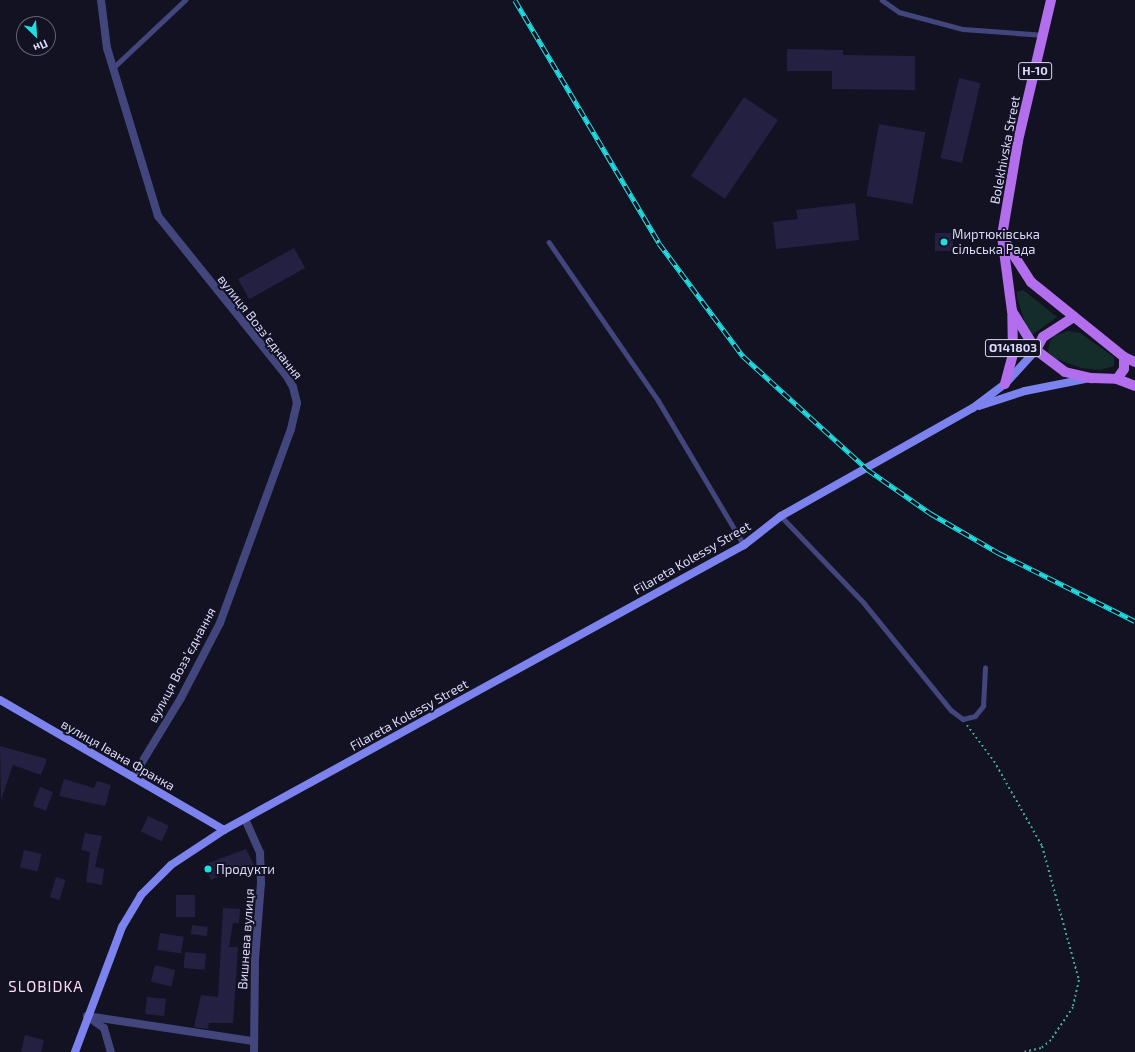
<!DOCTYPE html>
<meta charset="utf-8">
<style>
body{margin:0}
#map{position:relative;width:1135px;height:1052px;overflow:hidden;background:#131223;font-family:"Exo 2",sans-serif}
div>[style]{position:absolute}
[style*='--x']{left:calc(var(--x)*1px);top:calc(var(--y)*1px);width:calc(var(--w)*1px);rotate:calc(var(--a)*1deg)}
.green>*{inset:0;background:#152d2a}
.building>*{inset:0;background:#242042;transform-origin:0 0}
.path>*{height:2px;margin-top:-1px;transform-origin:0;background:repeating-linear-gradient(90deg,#3fa898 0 2px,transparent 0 5px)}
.lane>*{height:4.5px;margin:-2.25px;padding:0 2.25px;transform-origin:2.25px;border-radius:2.25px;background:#43467c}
.street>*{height:8px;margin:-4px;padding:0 4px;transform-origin:4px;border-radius:4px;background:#43467c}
.secondary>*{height:8px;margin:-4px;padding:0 4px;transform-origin:4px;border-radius:4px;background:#7c83ee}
.primary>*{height:10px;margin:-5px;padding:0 5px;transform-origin:5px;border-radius:5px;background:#b26eec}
.rail>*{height:4.5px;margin-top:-2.25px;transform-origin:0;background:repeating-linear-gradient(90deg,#131223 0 9px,#1ddfe2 0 18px);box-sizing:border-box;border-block:1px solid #1ddfe2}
.dots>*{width:11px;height:11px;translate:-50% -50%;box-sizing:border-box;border:2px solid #131223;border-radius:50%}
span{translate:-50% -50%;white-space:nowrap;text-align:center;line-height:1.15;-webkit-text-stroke:4px #131223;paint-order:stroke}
.shield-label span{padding:1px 3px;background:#131223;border:1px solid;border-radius:3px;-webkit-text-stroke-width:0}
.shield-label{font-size:12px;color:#dad9fa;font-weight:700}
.street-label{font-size:13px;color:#dad9fa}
.poi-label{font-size:13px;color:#dad9fa}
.left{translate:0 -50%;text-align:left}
.quarter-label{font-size:15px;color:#fadbf2;letter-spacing:1px}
.north{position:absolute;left:16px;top:16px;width:40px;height:40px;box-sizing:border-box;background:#131223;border:1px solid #636279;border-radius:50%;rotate:155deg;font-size:11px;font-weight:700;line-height:16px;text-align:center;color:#dad9fa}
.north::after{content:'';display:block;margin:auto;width:14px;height:18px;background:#1ddfe2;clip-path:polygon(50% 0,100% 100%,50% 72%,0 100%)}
</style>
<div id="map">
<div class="green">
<i style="clip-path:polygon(1023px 290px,1057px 317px,1032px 335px,1028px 332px,1017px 297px,1017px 292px)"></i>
<i style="clip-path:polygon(1068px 331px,1080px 333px,1114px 357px,1114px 366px,1100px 370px,1081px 368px,1054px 358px,1048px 352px,1050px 341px,1054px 336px)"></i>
</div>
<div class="building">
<i style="clip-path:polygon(787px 49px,843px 50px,843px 55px,915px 56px,915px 90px,832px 89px,832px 71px,787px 71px)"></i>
<i style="left:959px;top:78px;width:22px;height:82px;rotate:13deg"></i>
<i style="left:744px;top:97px;width:41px;height:95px;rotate:34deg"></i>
<i style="left:879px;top:124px;width:47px;height:73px;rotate:10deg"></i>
<i style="clip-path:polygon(855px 203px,859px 240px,776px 249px,773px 222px,798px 219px,796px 210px)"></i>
<i style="left:953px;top:233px;width:18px;height:18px;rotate:90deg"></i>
<i style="left:294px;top:248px;width:23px;height:64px;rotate:61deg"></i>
<i style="clip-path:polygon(0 746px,47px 759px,41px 775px,13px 765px,1px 800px)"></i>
<i style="clip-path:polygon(64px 779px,94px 788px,97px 781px,111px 785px,105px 806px,59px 796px)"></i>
<i style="left:40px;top:787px;width:14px;height:20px;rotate:21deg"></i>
<i style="left:148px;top:816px;width:23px;height:17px;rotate:25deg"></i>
<i style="clip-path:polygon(85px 833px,102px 836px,95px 867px,104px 869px,102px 885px,86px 882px,90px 852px,81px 850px)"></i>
<i style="clip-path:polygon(246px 849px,254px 865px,236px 874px,234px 869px,211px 880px,203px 865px)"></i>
<i style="left:24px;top:850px;width:18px;height:18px;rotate:13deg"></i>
<i style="left:56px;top:877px;width:10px;height:21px;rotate:17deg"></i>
<i style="left:176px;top:895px;width:19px;height:22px"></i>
<i style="clip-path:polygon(223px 908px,240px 909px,239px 923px,233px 923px,229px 947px,238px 947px,233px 1023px,209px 1023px,208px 1029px,194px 1027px,201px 995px,218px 997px)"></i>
<i style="left:192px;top:925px;width:16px;height:9px;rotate:7deg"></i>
<i style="left:160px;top:933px;width:24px;height:17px;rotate:9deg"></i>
<i style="left:185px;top:952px;width:21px;height:16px;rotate:5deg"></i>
<i style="left:155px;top:965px;width:21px;height:17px;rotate:14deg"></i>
<i style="left:147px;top:997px;width:19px;height:17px;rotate:6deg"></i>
<i style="clip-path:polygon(25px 1035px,44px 1040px,41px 1052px,21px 1052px)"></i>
</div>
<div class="path">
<i style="--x:967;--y:725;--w:45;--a:53.1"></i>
<i style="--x:994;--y:761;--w:98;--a:60.5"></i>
<i style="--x:1042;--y:846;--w:139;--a:74.6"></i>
<i style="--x:1079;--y:980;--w:28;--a:103"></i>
<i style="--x:1073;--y:1007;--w:40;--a:124"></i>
<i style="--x:1051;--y:1040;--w:13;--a:141"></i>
<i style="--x:1041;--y:1048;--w:17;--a:167"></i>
</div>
<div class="lane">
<i style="--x:882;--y:0;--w:21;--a:35"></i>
<i style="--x:899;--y:12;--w:66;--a:14.9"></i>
<i style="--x:963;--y:29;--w:81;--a:4.2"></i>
<i style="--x:114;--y:67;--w:98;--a:-43.3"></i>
<i style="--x:549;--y:242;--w:192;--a:55.4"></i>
<i style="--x:658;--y:400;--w:169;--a:59.3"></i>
<i style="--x:781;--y:516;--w:120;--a:46.3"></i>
<i style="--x:864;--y:603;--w:138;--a:50.9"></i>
<i style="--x:951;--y:710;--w:15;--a:37"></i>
<i style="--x:963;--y:719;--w:12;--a:-14"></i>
<i style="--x:975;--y:716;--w:13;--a:-51"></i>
<i style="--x:983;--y:706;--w:38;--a:-87"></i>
</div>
<div class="street">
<i style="--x:101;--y:0;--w:48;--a:82.9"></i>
<i style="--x:107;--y:48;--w:176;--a:73.1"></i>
<i style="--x:158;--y:216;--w:204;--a:51.2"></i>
<i style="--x:286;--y:375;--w:14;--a:60"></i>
<i style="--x:293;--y:387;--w:16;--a:76"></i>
<i style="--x:297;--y:403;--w:27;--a:103"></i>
<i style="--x:291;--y:429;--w:207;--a:110.1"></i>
<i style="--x:220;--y:623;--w:85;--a:117.5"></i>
<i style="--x:181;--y:698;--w:92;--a:121.3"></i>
<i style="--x:245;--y:819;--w:37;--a:66"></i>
<i style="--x:260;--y:853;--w:30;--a:88"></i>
<i style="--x:261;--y:883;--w:76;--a:94.5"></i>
<i style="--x:255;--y:959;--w:93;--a:90.6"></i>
<i style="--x:87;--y:1016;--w:168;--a:8.6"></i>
<i style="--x:90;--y:1018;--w:17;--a:36"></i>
<i style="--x:104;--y:1028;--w:25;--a:74"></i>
</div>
<div class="secondary">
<i style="--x:979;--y:406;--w:48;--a:-18.1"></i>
<i style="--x:1025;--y:391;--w:66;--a:-11.3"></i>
<i style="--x:0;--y:700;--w:259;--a:30.1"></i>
<i style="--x:75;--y:1052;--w:134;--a:-69.4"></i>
<i style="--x:122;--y:927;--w:37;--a:-59"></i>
<i style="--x:141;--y:895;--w:42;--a:-45"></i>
<i style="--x:171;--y:865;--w:64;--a:-33.4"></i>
<i style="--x:224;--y:830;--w:593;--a:-28.73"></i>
<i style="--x:744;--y:545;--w:47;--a:-38.1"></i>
<i style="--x:781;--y:516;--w:220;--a:-29.4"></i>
<i style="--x:973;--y:408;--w:40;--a:-37"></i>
<i style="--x:1005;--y:384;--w:46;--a:-47.6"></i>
</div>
<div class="primary">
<i style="--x:1051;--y:0;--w:145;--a:103.2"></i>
<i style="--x:1018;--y:141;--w:96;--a:99.6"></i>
<i style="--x:1002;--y:236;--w:76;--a:82.4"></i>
<i style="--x:1012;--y:311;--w:46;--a:58.4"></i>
<i style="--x:1036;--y:350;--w:36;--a:37"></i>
<i style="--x:1065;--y:372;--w:28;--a:13"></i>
<i style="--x:1092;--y:378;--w:25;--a:2"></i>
<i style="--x:1117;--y:379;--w:19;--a:21"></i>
<i style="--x:1004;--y:240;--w:50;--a:57.3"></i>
<i style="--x:1031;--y:282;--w:119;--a:38.9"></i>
<i style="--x:1124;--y:357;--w:12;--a:24"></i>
<i style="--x:1036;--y:350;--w:15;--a:-62"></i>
<i style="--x:1043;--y:337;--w:37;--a:-33"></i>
<i style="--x:1117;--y:379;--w:12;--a:-55"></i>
<i style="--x:1124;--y:369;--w:12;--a:-90"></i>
<i style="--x:1005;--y:384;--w:31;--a:-75"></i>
<i style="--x:1013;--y:354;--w:39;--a:-91"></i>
</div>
<div class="rail">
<i style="--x:515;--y:0;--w:282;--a:59.3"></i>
<i style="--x:659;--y:243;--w:141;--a:53.4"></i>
<i style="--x:743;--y:356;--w:168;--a:42.3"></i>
<i style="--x:867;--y:469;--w:77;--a:34.9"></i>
<i style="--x:930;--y:513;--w:80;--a:30.1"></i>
<i style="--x:999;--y:553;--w:152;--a:26.6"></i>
</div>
<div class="dots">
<i style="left:944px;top:242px;background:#1ddfe2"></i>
<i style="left:208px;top:869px;background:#1ddfe2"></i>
</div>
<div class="shield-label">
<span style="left:1035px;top:71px">Н-10</span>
<span style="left:1013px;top:348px">О141803</span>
</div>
<div class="street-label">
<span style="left:1005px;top:150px;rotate:-79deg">Bolekhivska Street</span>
<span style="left:260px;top:327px;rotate:52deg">вулиця Воззʼєднання</span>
<span style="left:692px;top:558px;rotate:-30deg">Filareta Kolessy Street</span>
<span style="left:182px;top:665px;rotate:-62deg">вулиця Воззʼєднання</span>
<span style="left:409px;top:715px;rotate:-29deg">Filareta Kolessy Street</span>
<span style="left:118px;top:755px;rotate:30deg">вулиця Івана Франка</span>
<span style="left:246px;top:939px;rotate:-86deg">Вишнева вулиця</span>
</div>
<div class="poi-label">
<span class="left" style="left:952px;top:242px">Миртюківська<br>сільська Рада</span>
<span class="left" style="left:216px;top:869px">Продукти</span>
</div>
<div class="quarter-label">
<span style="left:46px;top:987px">SLOBIDKA</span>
</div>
<div class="north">Пн</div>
</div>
